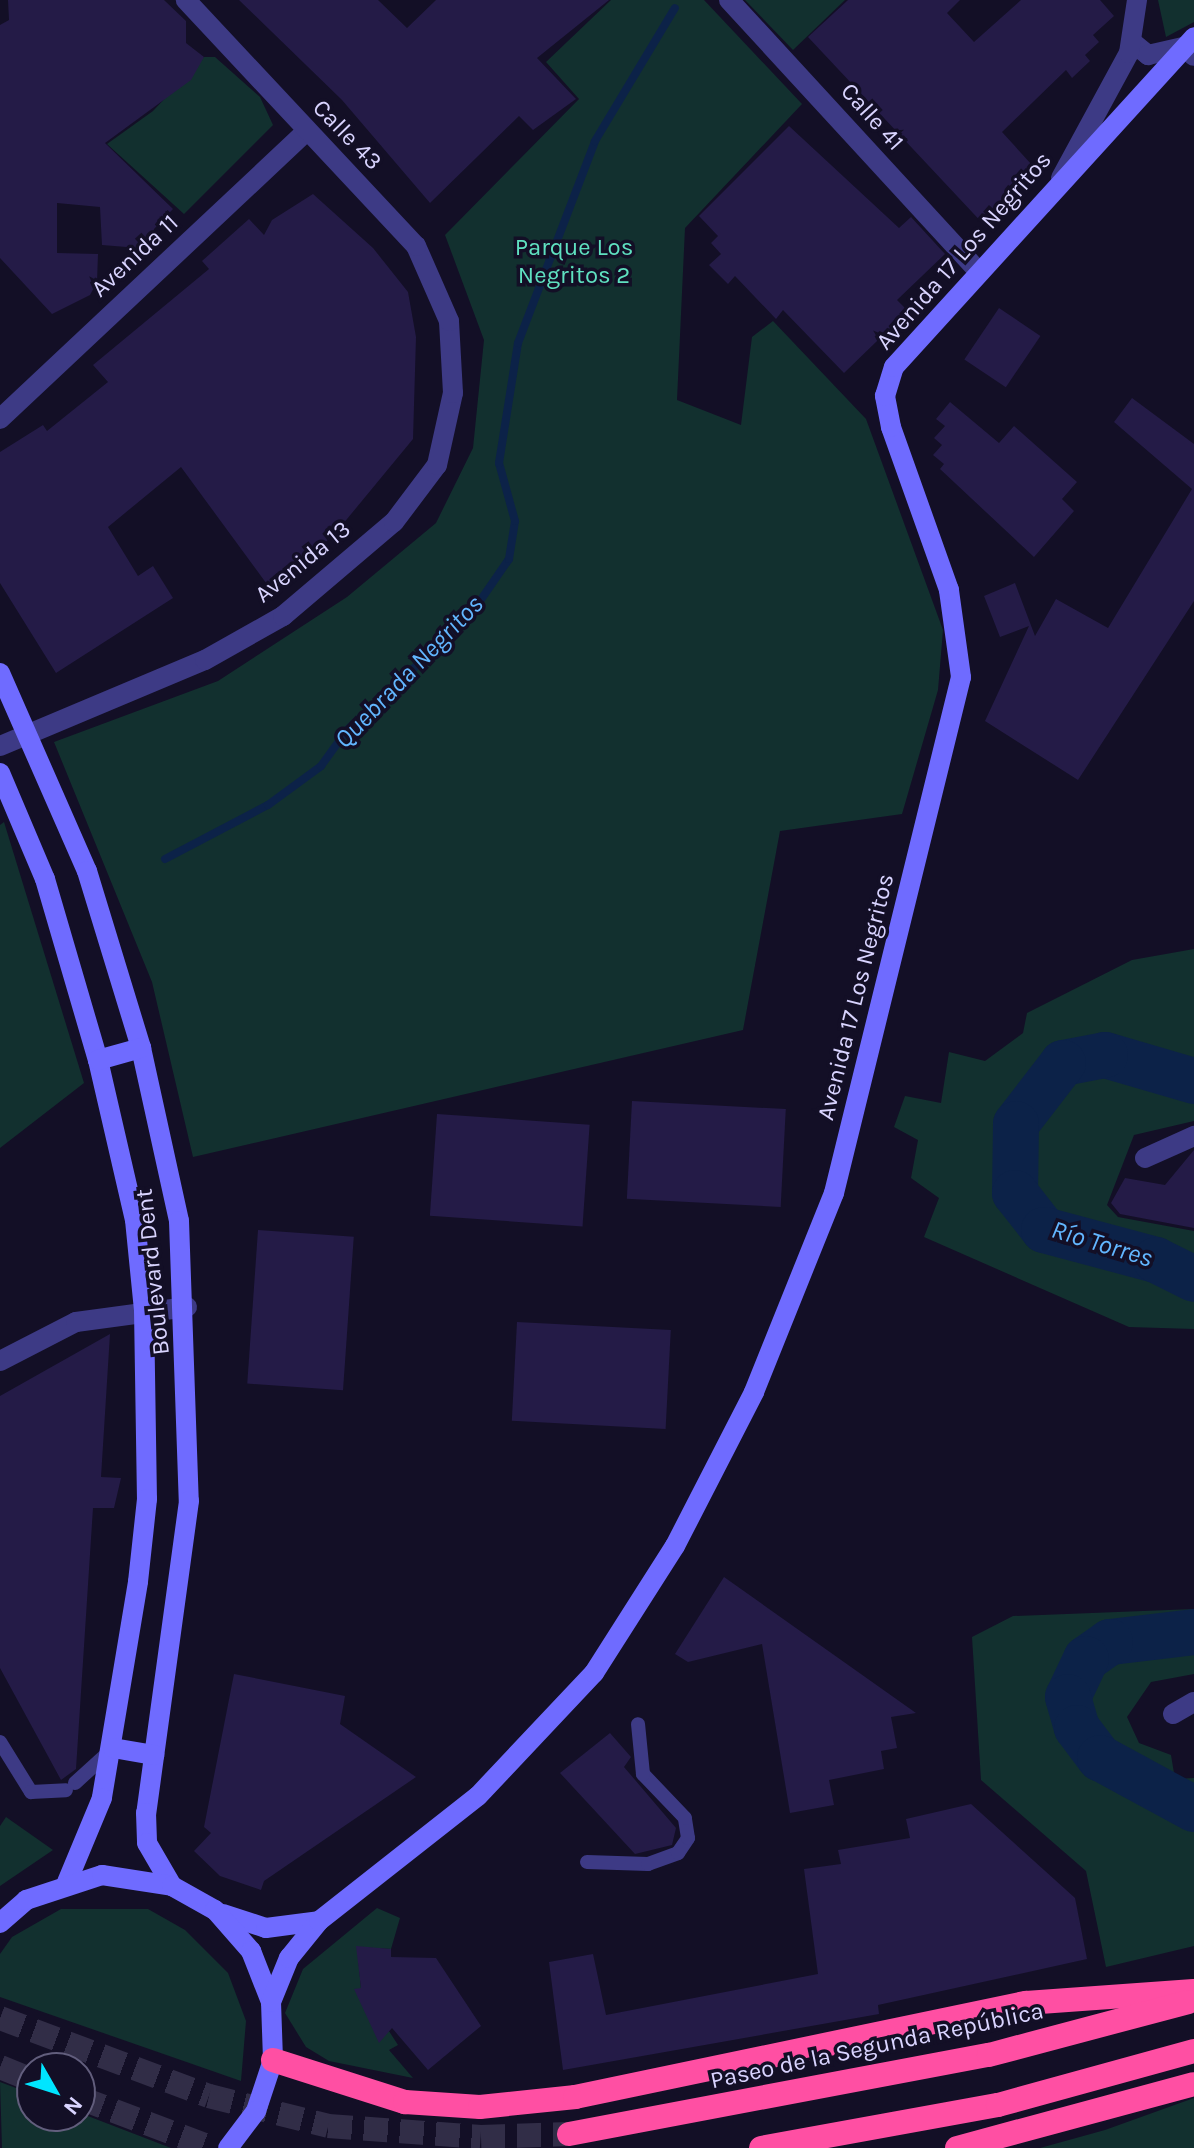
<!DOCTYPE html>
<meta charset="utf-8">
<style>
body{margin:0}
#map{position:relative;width:1194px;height:2148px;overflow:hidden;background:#130f26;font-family:Karla,sans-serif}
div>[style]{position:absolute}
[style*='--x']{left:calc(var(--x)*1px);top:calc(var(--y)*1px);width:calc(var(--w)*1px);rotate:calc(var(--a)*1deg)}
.green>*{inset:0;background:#12302f}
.stream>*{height:8px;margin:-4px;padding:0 4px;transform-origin:4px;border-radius:4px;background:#0c2248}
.river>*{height:46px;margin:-23px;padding:0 23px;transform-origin:23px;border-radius:23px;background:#0c2248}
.building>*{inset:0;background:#241b47;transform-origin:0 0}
.highway-tunnel>*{height:24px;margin-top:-12px;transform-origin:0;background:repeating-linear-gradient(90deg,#312d47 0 24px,transparent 0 36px)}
.lane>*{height:14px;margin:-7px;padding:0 7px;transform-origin:7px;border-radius:7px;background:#3d3a85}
.street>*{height:20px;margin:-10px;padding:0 10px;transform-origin:10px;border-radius:10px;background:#3d3a85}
.secondary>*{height:20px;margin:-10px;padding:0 10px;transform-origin:10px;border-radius:10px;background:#6f6bff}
.highway>*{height:24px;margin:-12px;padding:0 12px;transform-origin:12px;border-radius:12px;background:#ff4fa3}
span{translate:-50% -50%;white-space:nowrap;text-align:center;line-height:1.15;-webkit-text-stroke:7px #130f26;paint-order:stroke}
.street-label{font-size:24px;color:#d9d4ff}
.park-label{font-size:24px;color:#5fe0c0}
.water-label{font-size:26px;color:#62b6ff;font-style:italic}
.north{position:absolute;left:16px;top:2052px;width:80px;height:80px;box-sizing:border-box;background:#130f26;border:2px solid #625e7d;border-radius:50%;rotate:129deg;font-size:22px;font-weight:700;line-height:32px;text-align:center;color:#d9d4ff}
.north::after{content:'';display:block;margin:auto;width:28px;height:36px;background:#00e5ff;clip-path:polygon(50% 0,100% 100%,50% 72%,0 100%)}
</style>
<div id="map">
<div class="green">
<i style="clip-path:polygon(611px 0,704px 0,802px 104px,685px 228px,677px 400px,741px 425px,752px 337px,773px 321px,866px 419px,943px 630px,938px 690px,902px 814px,780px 831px,743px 1030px,193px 1157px,152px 982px,54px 742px,218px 681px,347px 597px,436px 523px,473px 448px,484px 340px,445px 235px,579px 99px,546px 62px)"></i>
<i style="clip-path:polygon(745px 0,845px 0,793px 50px)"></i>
<i style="clip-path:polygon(1158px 0,1194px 0,1194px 22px,1166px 37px)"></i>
<i style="clip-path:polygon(204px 57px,215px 57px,260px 97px,273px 125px,184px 214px,107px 144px,153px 111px)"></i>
<i style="clip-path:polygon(4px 822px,84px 1083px,0 1148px,0 825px)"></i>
<i style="clip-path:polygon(1194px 949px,1194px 1121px,1134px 1135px,1107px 1205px,1118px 1217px,1194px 1231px,1194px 1329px,1129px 1327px,924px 1237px,939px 1198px,911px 1178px,918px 1140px,894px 1127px,905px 1096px,941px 1103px,949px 1052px,985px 1061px,1023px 1033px,1027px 1013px,1132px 960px)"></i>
<i style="clip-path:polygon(1194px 1609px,1194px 1674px,1151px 1682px,1127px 1717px,1139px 1743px,1171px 1755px,1175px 1779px,1194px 1778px,1194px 1946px,1106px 1967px,1086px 1871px,981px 1780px,972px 1637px,1013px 1616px)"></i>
<i style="clip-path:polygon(6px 1817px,53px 1850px,0 1886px,0 1826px)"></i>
<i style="clip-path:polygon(377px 1908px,400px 1918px,391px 1949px,357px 1947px,361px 1988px,398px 2045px,389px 2050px,413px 2078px,329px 2061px,306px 2047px,285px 2013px,303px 1969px)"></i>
<i style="clip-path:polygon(61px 1909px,148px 1909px,185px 1930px,228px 1973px,246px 2021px,241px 2081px,0 1997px,0 1954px,12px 1937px)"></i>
<i style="clip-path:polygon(0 2082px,32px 2094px,32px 2116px,80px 2113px,171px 2148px,2px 2148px)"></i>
<i style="clip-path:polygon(1194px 2098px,1194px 2148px,1040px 2148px,1105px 2130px)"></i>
</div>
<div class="stream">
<i style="--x:165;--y:859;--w:116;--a:-27.7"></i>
<i style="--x:268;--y:805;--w:66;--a:-36.3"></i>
<i style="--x:321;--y:766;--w:44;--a:-54.2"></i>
<i style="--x:347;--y:730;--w:166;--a:-42.8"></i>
<i style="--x:469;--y:617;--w:70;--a:-55.4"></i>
<i style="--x:509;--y:559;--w:38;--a:-81"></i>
<i style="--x:515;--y:521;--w:60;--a:-105.4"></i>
<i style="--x:499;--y:463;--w:121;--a:-81"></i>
<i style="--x:518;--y:343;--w:216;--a:-69.1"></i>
<i style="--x:595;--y:141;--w:155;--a:-59"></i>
</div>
<div class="river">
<i style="--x:1194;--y:1081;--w:93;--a:-163.7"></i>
<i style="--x:1105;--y:1055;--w:43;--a:169.2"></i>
<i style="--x:1063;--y:1063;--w:77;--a:127.6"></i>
<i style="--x:1016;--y:1124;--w:69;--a:90.8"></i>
<i style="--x:1015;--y:1193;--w:47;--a:51.9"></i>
<i style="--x:1044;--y:1230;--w:116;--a:15"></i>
<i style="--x:1156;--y:1260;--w:42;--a:26.6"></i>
<i style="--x:1194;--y:1632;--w:85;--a:173.2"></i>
<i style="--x:1110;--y:1642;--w:29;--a:145"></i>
<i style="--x:1086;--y:1659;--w:42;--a:115.3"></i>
<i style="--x:1068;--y:1697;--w:32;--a:74"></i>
<i style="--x:1077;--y:1728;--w:38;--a:53"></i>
<i style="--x:1100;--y:1758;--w:107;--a:28.5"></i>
</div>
<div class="building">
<i style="clip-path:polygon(8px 0,164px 0,186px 21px,186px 43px,204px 57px,191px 80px,105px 143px,173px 209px,154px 229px,151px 249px,102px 245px,100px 207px,57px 203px,57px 253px,98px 254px,97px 282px,90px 295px,52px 314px,0 258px,0 25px,9px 20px)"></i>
<i style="clip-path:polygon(239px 0,378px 0,407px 28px,436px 0,609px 0,537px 58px,576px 99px,533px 130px,519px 116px,430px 203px,342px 100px)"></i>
<i style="clip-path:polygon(848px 0,960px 0,947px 13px,974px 42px,1021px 0,1100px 0,1114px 16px,1093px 35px,1099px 42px,1085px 55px,1090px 61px,1072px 78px,1066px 70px,1002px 132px,1032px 165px,1007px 188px,1017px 202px,987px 228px,808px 37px)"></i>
<i style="clip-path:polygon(789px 126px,899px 228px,911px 217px,945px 254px,897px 300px,908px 311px,844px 373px,783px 310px,776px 319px,735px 276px,728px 284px,709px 265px,721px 254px,711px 243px,718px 236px,699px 216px)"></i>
<i style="clip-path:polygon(313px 194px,373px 248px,408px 292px,416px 337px,413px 439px,333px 536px,269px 587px,181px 467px,108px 527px,138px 576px,153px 566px,173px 598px,56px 673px,0 583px,0 452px,43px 425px,47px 431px,108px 382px,93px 365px,209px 269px,202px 261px,249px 219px,264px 235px,272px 220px)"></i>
<i style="left:999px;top:308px;width:50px;height:62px;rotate:34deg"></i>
<i style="clip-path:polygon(1132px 398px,1194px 444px,1194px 601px,1078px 780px,985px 721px,1029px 626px,1000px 637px,984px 596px,1015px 583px,1035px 636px,1056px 599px,1108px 628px,1192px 489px,1114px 422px)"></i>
<i style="clip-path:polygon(950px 402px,999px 443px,1014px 426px,1077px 482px,1062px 499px,1074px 511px,1034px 557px,940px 469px,944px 464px,933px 455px,942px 445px,934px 438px,945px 426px,936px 419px)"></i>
<i style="left:632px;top:1101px;width:154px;height:98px;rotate:3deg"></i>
<i style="left:437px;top:1114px;width:153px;height:102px;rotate:4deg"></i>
<i style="clip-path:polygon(1194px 1150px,1194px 1228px,1120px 1214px,1111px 1203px,1125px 1178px,1165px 1185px)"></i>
<i style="left:258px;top:1230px;width:96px;height:154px;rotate:4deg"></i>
<i style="left:517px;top:1322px;width:154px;height:99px;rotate:3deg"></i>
<i style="clip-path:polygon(110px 1334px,101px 1477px,121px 1478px,114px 1508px,93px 1508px,76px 1769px,61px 1780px,0 1668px,0 1396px)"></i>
<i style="clip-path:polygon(724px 1577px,916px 1713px,891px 1717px,897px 1748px,881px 1751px,884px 1769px,829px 1780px,834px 1805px,790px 1813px,762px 1644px,688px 1662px,675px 1654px)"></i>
<i style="clip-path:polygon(234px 1674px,345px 1696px,340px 1724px,416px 1777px,264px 1881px,261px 1890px,220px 1876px,194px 1851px,211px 1833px,204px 1827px)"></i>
<i style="clip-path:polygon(610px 1733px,631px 1757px,624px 1767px,676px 1828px,672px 1845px,635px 1854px,560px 1773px)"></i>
<i style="clip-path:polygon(971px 1804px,1075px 1898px,1087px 1959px,878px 2005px,879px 2014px,563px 2070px,549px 1962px,593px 1954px,606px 2015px,818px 1974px,804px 1869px,841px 1864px,838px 1850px,910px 1838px,906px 1819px)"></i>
<i style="clip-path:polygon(356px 1946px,391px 1949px,391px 1957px,436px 1958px,481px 2026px,428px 2070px,392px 2028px,379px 2043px,354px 1989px,361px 1988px)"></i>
</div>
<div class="highway-tunnel">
<i style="--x:0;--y:2018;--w:223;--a:20.5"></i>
<i style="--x:209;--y:2096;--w:123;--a:14.1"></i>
<i style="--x:328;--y:2126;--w:153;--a:4.1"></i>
<i style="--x:481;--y:2137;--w:88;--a:-2"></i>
<i style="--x:0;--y:2067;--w:35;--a:22"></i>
<i style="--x:80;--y:2098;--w:141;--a:20.7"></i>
</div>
<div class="lane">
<i style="--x:0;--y:1742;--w:59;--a:58.2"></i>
<i style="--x:31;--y:1792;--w:35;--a:-3"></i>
<i style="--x:75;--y:1783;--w:47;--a:-42.4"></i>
<i style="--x:587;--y:1862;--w:61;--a:1.9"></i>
<i style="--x:648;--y:1864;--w:32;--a:-20"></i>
<i style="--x:678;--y:1853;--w:18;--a:-56"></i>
<i style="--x:688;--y:1838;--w:20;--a:-99"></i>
<i style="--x:685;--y:1818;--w:61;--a:-133.7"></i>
<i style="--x:643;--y:1774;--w:50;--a:-95.7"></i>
</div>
<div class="street">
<i style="--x:729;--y:0;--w:367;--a:47.4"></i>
<i style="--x:1132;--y:42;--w:21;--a:39"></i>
<i style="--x:1148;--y:55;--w:37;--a:-13"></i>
<i style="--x:1184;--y:47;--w:13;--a:42"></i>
<i style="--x:1061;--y:178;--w:142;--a:-61.5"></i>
<i style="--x:1129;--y:53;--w:54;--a:-81.4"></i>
<i style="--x:0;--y:419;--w:421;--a:-43.2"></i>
<i style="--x:0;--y:746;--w:222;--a:-22.8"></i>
<i style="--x:205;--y:660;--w:90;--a:-29.4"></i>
<i style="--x:283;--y:616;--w:145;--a:-40.3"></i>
<i style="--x:394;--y:522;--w:71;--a:-53"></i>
<i style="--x:437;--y:465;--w:74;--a:-77.5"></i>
<i style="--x:453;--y:393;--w:72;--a:-93.2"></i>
<i style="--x:449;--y:321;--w:82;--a:-113.7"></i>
<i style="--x:416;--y:246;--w:337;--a:-133.1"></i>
<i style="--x:1145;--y:1158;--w:54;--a:-24.2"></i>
<i style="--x:0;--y:1361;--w:85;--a:-27.2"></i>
<i style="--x:76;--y:1322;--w:112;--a:-7.7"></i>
<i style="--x:1173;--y:1714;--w:24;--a:-30"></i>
</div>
<div class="secondary">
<i style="--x:0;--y:673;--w:216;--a:66.3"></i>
<i style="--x:87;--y:871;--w:185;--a:73"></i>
<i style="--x:141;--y:1048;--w:177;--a:77.6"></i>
<i style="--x:179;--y:1221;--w:280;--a:88"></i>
<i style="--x:189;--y:1501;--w:315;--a:97.8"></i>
<i style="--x:146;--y:1813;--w:30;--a:88"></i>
<i style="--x:147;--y:1843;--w:50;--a:59.8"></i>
<i style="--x:0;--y:773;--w:115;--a:67"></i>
<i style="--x:45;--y:879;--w:189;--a:73.7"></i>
<i style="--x:98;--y:1060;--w:164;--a:77"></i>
<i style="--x:135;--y:1220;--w:90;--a:84.3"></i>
<i style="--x:144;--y:1310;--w:189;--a:89.1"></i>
<i style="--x:147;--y:1499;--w:83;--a:96.2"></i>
<i style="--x:138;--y:1582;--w:219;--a:99.5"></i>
<i style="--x:102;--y:1798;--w:91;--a:112.6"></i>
<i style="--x:98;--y:1060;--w:45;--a:-15.6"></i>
<i style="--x:113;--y:1748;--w:42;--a:9.7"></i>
<i style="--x:223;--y:1914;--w:45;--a:18"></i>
<i style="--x:266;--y:1928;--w:53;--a:-7.5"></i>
<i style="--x:0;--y:1923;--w:35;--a:-41"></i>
<i style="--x:26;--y:1900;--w:80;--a:-18.2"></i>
<i style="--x:102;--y:1875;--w:71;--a:8.9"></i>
<i style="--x:172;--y:1886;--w:49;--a:29.2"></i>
<i style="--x:215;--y:1910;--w:55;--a:48.7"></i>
<i style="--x:251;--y:1951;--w:55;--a:68.6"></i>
<i style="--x:271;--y:2002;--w:58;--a:88"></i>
<i style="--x:273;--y:2060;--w:54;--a:108.4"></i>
<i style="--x:256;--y:2111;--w:46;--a:127.1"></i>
<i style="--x:271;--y:2002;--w:48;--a:-67.8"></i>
<i style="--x:289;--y:1958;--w:48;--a:-51"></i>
<i style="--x:319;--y:1921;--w:202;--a:-38.2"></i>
<i style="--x:478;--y:1796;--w:169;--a:-46.7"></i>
<i style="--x:594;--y:1673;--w:151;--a:-57.5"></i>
<i style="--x:675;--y:1546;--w:173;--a:-62.8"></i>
<i style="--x:754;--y:1392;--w:214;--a:-68.1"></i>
<i style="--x:834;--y:1193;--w:531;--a:-76.17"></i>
<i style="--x:961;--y:677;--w:88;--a:-97.9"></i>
<i style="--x:949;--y:590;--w:173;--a:-109.6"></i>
<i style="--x:891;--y:427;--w:32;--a:-101"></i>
<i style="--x:885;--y:396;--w:30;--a:-73"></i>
<i style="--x:894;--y:367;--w:446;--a:-47.7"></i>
</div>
<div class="highway">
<i style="--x:273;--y:2060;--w:139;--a:17.7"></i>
<i style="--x:405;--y:2102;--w:75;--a:3.8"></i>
<i style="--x:480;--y:2107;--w:96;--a:-6"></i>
<i style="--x:575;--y:2097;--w:461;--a:-11.8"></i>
<i style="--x:1026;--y:2003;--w:168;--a:-4.1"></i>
<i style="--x:569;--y:2134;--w:427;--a:-10.7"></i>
<i style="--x:989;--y:2055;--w:206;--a:-14.9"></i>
<i style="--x:761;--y:2148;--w:241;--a:-10.3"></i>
<i style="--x:998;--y:2105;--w:203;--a:-15.4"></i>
<i style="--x:957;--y:2148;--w:245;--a:-15.1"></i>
</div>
<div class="street-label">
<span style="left:872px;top:117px;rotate:48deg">Calle 41</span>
<span style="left:347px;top:135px;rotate:46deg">Calle 43</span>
<span style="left:964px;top:251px;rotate:-49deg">Avenida 17 Los Negritos</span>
<span style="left:135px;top:256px;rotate:-43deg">Avenida 11</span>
<span style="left:303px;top:562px;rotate:-39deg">Avenida 13</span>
<span style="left:856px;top:997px;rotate:-76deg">Avenida 17 Los Negritos</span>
<span style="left:153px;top:1272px;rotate:-96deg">Boulevard Dent</span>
<span style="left:877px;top:2046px;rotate:-12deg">Paseo de la Segunda República</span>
</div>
<div class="park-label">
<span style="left:574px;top:262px">Parque Los<br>Negritos 2</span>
</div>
<div class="water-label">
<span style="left:409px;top:672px;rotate:-46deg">Quebrada Negritos</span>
<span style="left:1102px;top:1244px;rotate:17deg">Río Torres</span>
</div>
<div class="north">N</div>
</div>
